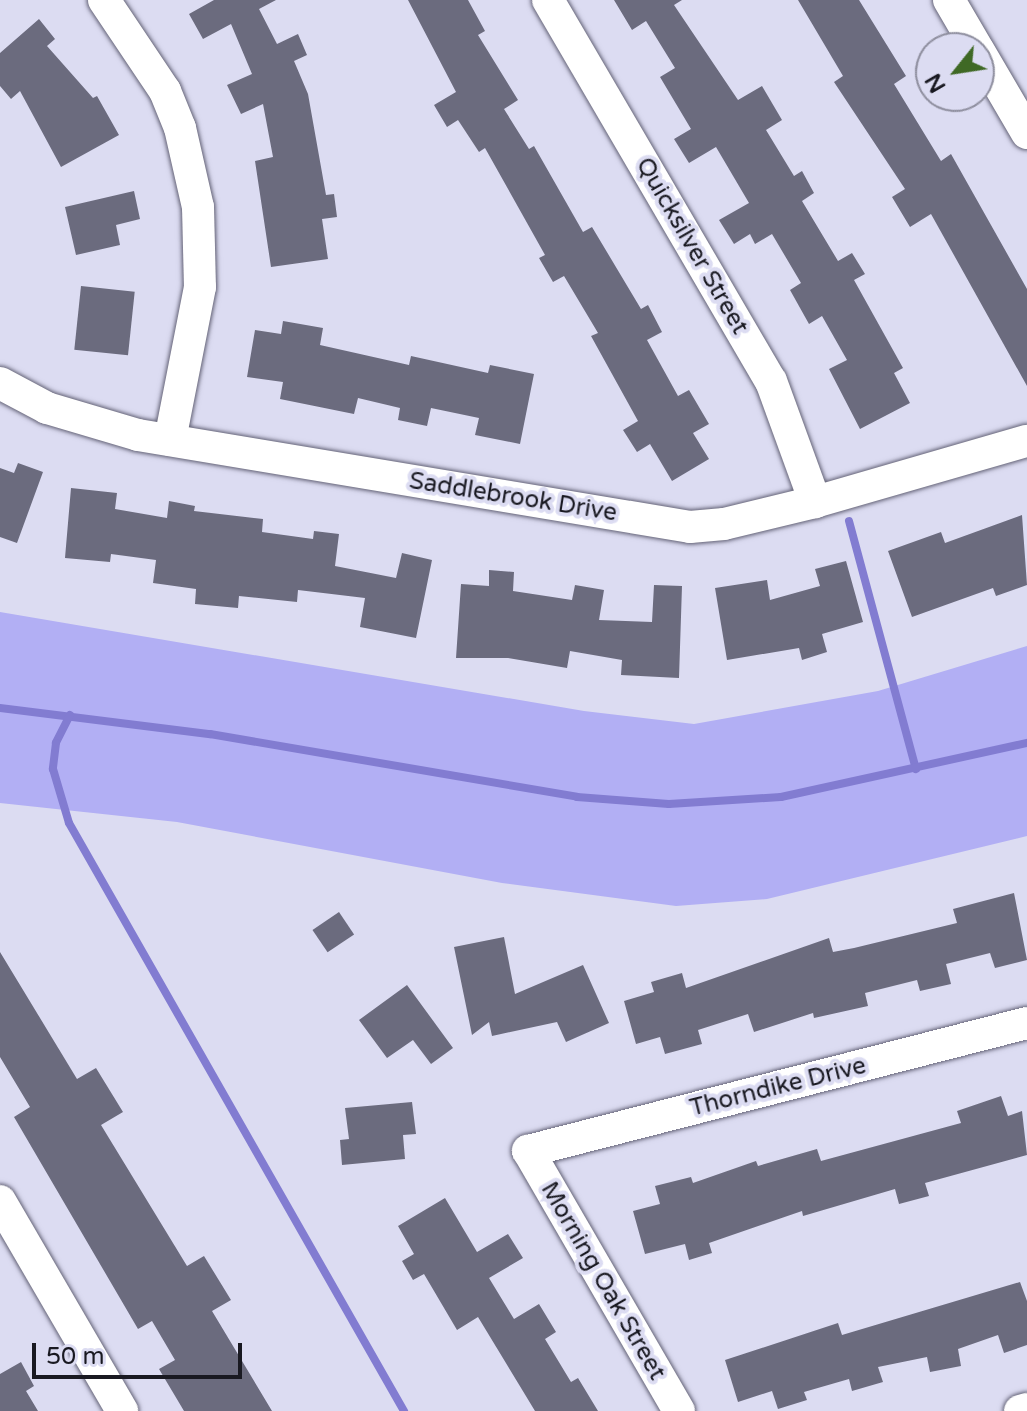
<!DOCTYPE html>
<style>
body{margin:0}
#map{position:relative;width:1027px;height:1411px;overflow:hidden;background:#dcdcf2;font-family:"Varela Round",sans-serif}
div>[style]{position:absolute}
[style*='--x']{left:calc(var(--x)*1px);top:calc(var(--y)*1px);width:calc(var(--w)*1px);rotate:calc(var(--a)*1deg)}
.green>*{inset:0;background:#b2aff4}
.stream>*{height:8px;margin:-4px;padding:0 4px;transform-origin:4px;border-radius:4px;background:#827cd1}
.building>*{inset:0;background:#6b6b7e;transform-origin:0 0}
.roads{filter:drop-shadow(0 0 2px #646377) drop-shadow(0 0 2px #646377)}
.minor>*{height:32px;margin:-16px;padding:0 16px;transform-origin:16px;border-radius:16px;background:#fff}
span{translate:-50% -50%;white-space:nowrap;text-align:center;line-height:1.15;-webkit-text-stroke:8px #dcdcf2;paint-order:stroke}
.street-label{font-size:24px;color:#191921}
.north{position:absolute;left:915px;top:32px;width:80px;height:80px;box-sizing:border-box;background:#dcdcf2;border:2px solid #8e8e9e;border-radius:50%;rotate:240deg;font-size:22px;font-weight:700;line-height:32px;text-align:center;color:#191921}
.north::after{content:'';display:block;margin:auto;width:28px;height:36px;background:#3f6925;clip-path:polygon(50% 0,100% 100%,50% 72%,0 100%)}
.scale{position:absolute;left:32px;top:1343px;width:210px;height:36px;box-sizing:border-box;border:4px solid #191921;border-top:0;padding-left:10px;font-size:24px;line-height:28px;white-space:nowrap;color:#191921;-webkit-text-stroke:6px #dcdcf2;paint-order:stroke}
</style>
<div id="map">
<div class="green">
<i style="clip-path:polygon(0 612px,584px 711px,694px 724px,878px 691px,1027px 646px,1027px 836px,767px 899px,676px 906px,502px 883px,177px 822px,0 803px)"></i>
</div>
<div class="stream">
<i style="--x:849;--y:521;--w:257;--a:74.9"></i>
<i style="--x:0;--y:708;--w:212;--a:7.1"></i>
<i style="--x:210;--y:734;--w:372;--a:9.7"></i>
<i style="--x:577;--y:797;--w:92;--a:4.4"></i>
<i style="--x:669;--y:804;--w:112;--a:-3.6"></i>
<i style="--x:781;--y:797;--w:252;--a:-12.4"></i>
<i style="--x:70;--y:715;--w:31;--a:117"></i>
<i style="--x:56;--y:743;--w:26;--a:97"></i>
<i style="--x:53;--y:769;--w:56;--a:73.5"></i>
<i style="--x:69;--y:823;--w:677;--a:60.33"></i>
</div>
<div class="building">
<i style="clip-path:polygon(214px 0,276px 0,259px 9px,277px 44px,298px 34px,307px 55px,294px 61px,308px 94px,326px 195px,334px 194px,337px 217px,322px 219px,328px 259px,271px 267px,255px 161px,273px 157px,263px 104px,241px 114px,227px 85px,252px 74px,231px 24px,203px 39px,189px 14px)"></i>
<i style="clip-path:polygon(408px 0,468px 0,485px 31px,478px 35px,518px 100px,504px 109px,529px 149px,534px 146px,583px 232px,592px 227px,641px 309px,648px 305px,662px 332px,647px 340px,678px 396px,689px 390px,709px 424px,693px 433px,709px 459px,672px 481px,650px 444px,637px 452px,623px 430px,638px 421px,591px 336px,598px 333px,564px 276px,553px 282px,539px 258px,545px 255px,485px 148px,479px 152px,458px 120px,447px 127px,434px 105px,456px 92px)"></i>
<i style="clip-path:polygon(614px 0,682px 0,674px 5px,738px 100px,762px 86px,782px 120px,766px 130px,794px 176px,802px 171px,814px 193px,802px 201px,838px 261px,852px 253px,865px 274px,854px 280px,903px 368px,894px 373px,910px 403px,860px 429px,829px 369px,847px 360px,822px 316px,809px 324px,790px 290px,801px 283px,772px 234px,755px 244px,750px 234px,734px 244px,719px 220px,749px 203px,716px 147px,689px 163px,674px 139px,691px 129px,660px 77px,675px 68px,646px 21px,632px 30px)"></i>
<i style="clip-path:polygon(798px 0,859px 0,906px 76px,894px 84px,941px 161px,951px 154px,1027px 289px,1027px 386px,931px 214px,910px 227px,892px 197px,905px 189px,834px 82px,843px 76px)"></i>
<i style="clip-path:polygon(39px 19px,55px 39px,47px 46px,93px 98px,97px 96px,119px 135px,61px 167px,20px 91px,11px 99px,0 86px,0 53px)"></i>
<i style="clip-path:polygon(134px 191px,140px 219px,116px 225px,120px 245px,76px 255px,65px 207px)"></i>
<i style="left:81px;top:286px;width:54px;height:64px;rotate:6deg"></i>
<i style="clip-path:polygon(283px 321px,323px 328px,320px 345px,409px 365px,411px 356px,488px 373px,490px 365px,534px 374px,520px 444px,475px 435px,479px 418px,431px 408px,427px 426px,398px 420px,400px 408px,358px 398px,354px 414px,280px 399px,283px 382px,247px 377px,255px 330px,281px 334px)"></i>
<i style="clip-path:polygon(18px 463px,43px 472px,17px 543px,0 537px,0 468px,14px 473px)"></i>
<i style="clip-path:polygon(71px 488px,117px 493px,115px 509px,167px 518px,169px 501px,195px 506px,194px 511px,263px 519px,262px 532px,313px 539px,314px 531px,339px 534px,335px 566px,396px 578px,402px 553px,432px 560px,416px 638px,360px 627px,365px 598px,298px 590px,297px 602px,239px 596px,238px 608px,195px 604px,196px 589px,153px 583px,156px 560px,111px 554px,110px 562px,65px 558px)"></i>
<i style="clip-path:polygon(1022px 515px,1027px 585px,996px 596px,993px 588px,912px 617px,888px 551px,941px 532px,945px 543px)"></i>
<i style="clip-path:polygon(846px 561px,863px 622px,822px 634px,827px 652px,802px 660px,799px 648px,727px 660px,715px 588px,767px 580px,770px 600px,820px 586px,815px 569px)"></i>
<i style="clip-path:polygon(489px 570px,514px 572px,513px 591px,572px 600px,575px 585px,604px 590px,599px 620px,652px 622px,654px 585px,682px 586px,679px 678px,621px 675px,622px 660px,570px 651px,567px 668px,508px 658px,456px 658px,461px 584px,489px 586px)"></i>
<i style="clip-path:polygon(1014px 893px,1027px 960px,995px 968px,990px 953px,946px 964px,951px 984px,920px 991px,917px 980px,865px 993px,868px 1006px,814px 1018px,813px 1013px,754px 1032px,748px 1014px,698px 1030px,702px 1044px,665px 1054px,660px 1037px,636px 1044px,624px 1001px,654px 992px,651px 982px,682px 973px,686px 988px,829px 938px,833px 952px,854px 948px,957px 923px,953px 909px)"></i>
<i style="left:339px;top:912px;width:27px;height:32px;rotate:56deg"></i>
<i style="clip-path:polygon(504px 937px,515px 994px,583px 965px,609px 1023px,566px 1042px,557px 1022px,492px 1036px,489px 1022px,472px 1035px,454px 947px)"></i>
<i style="clip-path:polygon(0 952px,77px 1079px,96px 1068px,123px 1112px,101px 1125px,187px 1266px,204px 1256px,231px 1300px,212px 1311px,272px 1411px,184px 1411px,159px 1369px,175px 1360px,152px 1321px,138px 1329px,14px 1117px,30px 1107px,0 1057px)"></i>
<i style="clip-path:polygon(407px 985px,453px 1048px,431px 1064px,413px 1040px,387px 1058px,359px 1020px)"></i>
<i style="clip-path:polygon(1001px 1096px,1008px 1116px,1022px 1111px,1027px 1155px,925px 1183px,929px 1196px,899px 1204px,895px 1189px,803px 1216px,802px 1211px,709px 1243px,712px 1253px,689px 1260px,685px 1244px,645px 1254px,633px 1211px,660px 1204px,655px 1186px,691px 1177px,693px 1183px,756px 1161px,758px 1166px,817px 1149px,821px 1161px,961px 1123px,957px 1111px)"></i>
<i style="clip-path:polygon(412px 1102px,416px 1134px,403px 1135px,405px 1159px,342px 1165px,340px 1140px,349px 1139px,345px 1108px)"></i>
<i style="clip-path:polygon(445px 1198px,477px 1252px,508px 1234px,523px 1258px,489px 1278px,514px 1319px,539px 1304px,556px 1332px,545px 1339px,571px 1382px,578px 1378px,598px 1411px,535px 1411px,478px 1317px,457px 1330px,424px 1274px,413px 1280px,402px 1261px,414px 1254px,398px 1226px)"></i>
<i style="clip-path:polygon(1020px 1282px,1027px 1301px,1027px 1345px,1004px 1353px,998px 1335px,958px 1349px,961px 1366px,930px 1372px,927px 1357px,878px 1367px,883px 1382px,852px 1391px,849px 1379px,804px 1392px,807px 1400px,778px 1409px,772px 1391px,738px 1402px,725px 1360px,838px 1323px,842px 1335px)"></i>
<i style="clip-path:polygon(21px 1362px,34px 1386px,26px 1391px,38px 1411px,0 1411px,0 1374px)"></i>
</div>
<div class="roads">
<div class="minor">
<i style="--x:104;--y:0;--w:110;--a:56.2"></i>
<i style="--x:165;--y:91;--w:40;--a:68"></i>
<i style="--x:180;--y:128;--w:81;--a:77.2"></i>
<i style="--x:198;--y:207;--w:80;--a:88.6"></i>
<i style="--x:200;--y:287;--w:156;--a:101.1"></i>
<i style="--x:548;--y:0;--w:441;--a:59.7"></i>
<i style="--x:771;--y:381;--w:129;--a:70"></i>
<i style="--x:949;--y:0;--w:56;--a:59.7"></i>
<i style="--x:979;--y:51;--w:95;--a:59.7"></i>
<i style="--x:0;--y:383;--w:53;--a:28"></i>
<i style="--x:47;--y:408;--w:95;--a:16.5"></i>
<i style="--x:138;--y:435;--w:560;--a:9.46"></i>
<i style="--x:690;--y:527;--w:34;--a:-5"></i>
<i style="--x:724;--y:524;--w:94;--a:-13.6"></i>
<i style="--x:815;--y:502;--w:221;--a:-16.1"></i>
<i style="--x:0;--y:1201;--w:243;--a:59.8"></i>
<i style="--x:679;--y:1411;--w:301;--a:-120.1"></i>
<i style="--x:528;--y:1151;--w:515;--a:-14.39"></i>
<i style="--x:1020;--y:1411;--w:7;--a:-16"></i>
</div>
</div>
<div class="street-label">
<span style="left:692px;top:246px;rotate:60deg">Quicksilver Street</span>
<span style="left:513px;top:497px;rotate:9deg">Saddlebrook Drive</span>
<span style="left:778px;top:1087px;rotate:-14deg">Thorndike Drive</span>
<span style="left:603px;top:1281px;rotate:60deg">Morning Oak Street</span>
</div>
<div class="north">N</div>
<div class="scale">50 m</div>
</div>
